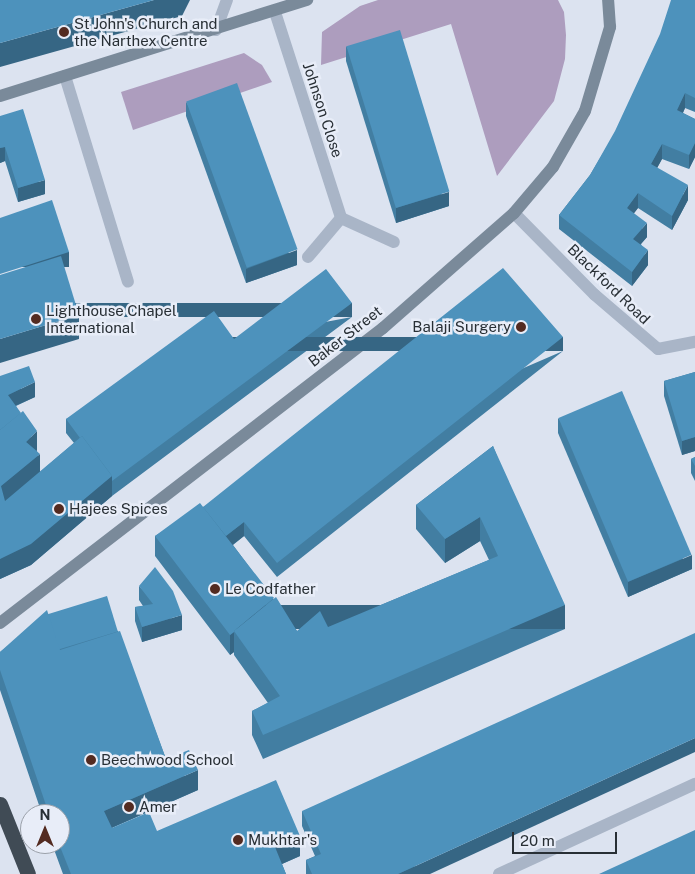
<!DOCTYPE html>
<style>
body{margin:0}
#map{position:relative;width:695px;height:874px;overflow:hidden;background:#dce3f0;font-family:"Public Sans",sans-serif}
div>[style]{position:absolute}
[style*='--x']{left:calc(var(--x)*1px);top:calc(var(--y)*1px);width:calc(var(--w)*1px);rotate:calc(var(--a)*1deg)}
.green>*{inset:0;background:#ad9dbe}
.lane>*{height:12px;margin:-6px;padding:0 6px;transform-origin:6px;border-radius:6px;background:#a9b5c7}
.street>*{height:12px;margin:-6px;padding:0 6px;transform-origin:6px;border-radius:6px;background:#a9b5c7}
.secondary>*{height:12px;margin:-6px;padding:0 6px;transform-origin:6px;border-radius:6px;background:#7a8a9a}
.highway>*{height:15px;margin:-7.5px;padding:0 7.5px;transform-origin:7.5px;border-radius:7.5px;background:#404b55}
.wall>*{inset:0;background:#427ea2}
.shaded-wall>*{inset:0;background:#366684;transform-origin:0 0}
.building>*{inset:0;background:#4d92bc;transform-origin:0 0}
.dots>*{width:14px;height:14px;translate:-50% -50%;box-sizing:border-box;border:2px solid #e8edf8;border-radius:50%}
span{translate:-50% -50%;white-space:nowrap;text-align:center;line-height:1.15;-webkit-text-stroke:5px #e8edf8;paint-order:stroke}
.poi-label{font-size:15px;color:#282f35}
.left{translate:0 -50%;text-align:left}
.right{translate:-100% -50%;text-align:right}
.street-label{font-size:15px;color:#282f35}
.north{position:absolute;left:20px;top:804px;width:50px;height:50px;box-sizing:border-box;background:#e8edf8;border:1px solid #9ba1aa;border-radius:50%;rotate:0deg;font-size:14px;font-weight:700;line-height:20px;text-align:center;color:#282f35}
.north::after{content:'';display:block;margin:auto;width:18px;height:22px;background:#532b21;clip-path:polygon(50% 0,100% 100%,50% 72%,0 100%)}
.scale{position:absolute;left:512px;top:832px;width:105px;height:22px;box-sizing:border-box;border:2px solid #282f35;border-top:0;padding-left:6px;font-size:15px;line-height:18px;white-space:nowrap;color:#282f35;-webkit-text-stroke:4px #e8edf8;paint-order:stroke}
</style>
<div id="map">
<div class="green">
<i style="clip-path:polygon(378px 0,558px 0,564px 12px,566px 35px,565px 59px,554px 101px,497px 176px,451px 24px,321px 65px,322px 32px,360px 6px)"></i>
<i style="clip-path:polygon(244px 53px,262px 65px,272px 82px,133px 130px,121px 92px)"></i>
</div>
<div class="lane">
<i style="--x:65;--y:76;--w:215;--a:73"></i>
</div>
<div class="street">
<i style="--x:275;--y:12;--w:216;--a:72.2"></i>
<i style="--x:216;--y:30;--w:32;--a:-70"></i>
<i style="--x:514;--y:213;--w:115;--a:45.4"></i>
<i style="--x:595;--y:295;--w:83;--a:40.6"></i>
<i style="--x:658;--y:349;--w:38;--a:-11"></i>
<i style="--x:308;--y:257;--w:51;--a:-49.8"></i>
<i style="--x:341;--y:218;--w:58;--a:24.4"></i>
<i style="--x:499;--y:874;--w:216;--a:-24.7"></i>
</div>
<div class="secondary">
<i style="--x:0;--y:96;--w:322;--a:-17.4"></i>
<i style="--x:0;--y:623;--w:483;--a:-37.6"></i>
<i style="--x:383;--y:328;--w:174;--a:-41.3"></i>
<i style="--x:514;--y:213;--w:60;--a:-49.7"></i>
<i style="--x:553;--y:167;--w:64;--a:-60.3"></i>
<i style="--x:585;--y:111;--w:88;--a:-73.4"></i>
<i style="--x:610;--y:27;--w:27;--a:-94"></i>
</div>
<div class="highway">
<i style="--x:0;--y:804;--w:75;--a:68.2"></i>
</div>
<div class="wall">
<i style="clip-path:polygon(695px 0,695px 112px,685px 108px,683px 113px,695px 119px,695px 157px,689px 169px,662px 159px,657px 168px,688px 200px,672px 230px,638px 208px,633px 213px,647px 237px,641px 244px,648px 265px,632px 286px,559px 229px,559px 215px,590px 175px)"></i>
<i style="clip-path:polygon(346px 46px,449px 206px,396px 223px,346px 61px)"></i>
<i style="clip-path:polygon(186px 102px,297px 265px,246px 283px,186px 116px)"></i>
<i style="clip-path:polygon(0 116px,45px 194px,18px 202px,5px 161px,0 163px)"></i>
<i style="clip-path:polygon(352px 317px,112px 496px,31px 565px,0 579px,0 376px,35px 397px,16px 406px,37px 451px,40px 472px,74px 443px,66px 433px,66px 419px,234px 339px)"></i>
<i style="clip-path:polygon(563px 351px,277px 577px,244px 536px,233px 545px,297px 631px,328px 627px,489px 560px,480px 541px,445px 563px,416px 529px,416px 505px,493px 446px,565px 629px,263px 759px,252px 735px,252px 711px,268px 703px,234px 655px,234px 652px,230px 655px,155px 556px,155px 536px,203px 507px)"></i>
<i style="clip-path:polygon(695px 372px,695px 451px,682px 455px,664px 396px,664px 381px)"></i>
<i style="clip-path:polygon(558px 418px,692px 569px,628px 597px,558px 433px)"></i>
<i style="clip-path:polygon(695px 457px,695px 481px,691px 473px,691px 459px)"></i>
<i style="clip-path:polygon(139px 586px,182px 630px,142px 642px,135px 621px,135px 607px,143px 606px,139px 600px)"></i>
<i style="clip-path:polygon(48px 615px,118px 631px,166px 759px,198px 790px,112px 828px,157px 831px,300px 856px,282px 864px,286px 874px,63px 874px,52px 844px,60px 844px,60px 814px,42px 814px,0 690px,0 652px)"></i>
<i style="clip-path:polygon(302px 811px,430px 874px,306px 874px,306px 860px,315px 856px,302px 826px)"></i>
</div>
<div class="shaded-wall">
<i style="clip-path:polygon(154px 0,190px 0,182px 16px,0 67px,0 43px)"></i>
<i style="clip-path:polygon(685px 93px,685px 108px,677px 125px,677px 110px)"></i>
<i style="clip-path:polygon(695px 143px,695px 157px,689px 169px,689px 155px)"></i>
<i style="clip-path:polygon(662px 144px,662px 159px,651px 179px,651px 164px)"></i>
<i style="clip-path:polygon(5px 147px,5px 161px,0 163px,0 148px)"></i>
<i style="clip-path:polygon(45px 180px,45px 194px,18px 202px,18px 188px)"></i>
<i style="clip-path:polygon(688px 185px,688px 200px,672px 230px,672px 216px)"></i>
<i style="clip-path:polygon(449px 192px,449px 206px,396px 223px,396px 208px)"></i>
<i style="clip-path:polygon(638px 193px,638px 208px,627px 223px,627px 208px)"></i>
<i style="clip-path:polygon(647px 223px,647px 237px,633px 253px,633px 239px)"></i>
<i style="clip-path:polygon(297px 250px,297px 265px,246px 283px,246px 269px)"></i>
<i style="clip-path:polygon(648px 250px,648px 265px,632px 286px,632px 272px)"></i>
<i style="left:69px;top:252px;width:15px;height:72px;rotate:90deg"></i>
<i style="left:352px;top:303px;width:14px;height:299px;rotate:90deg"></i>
<i style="clip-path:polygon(79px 315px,79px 339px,0 363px,0 339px)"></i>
<i style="left:563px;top:337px;width:14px;height:365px;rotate:90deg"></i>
<i style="clip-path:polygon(35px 382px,35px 397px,8px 409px,8px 395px)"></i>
<i style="clip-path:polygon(37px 431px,37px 451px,26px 442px)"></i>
<i style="clip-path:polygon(695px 437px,695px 451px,682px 455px,682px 441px)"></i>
<i style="clip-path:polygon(40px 454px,40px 474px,1px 506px,1px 486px)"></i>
<i style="clip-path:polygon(112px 476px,112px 496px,31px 565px,0 579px,0 559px)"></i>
<i style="clip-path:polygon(480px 517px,480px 541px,445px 563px,445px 539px)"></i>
<i style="clip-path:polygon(244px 522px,244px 536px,223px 552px,223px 538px)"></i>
<i style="clip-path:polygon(692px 555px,692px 569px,628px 597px,628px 582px)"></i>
<i style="left:565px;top:605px;width:24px;height:329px;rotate:90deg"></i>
<i style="clip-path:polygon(182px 615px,182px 630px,142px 642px,142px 627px)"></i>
<i style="clip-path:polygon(234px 632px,234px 652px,230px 655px,230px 635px)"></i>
<i style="clip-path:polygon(695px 738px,695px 752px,430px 874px,398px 874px)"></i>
<i style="clip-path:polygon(198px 770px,198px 790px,104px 831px,104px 811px)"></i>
<i style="clip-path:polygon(300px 836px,300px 856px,275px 867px,275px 847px)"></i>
</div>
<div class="building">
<i style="clip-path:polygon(0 0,154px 0,0 43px)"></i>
<i style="clip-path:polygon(671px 0,695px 0,695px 98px,685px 93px,677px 110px,695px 119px,695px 143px,689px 155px,662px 144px,651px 164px,688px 185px,672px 216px,638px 193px,627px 208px,647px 223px,633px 239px,648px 250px,632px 272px,559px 215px,590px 175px,615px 131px,660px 34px)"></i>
<i style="left:400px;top:30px;width:169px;height:56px;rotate:73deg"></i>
<i style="left:237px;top:83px;width:177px;height:54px;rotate:70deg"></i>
<i style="clip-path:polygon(23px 109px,45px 180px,18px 188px,5px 147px,0 148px,0 116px)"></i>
<i style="clip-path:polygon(52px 200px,69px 252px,0 274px,0 218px)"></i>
<i style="clip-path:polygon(61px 256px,79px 315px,0 339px,0 275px)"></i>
<i style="clip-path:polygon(503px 268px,563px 337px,277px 563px,244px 522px,226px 536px,203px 507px)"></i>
<i style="clip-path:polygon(326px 269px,352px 303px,112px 481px,112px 476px,82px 436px,80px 438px,66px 419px,214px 311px,234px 339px)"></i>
<i style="clip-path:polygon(29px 366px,35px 382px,8px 395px,21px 413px,0 430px,0 376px)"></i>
<i style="clip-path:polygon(695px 372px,695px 437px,682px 441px,664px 381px)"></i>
<i style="left:622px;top:391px;width:178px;height:69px;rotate:67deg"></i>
<i style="clip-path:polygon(23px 411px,37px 431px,26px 442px,40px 454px,1px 486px,5px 501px,82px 436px,112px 476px,31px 544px,0 559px,0 430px)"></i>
<i style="clip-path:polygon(493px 446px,565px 605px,263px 735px,252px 711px,280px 696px,234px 631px,276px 597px,297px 631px,320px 611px,328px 627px,498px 556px,480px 517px,445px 539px,416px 505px)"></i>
<i style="clip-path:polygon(695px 457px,695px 466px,691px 459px)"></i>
<i style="clip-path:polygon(200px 503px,274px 598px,234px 631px,234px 632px,230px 635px,155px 536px)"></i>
<i style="clip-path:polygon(155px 567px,173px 591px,182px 615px,142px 627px,135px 607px,153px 604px,139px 586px)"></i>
<i style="left:107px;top:596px;width:37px;height:62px;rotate:73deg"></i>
<i style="clip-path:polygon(47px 610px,60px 650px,120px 631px,166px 759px,189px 750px,198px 770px,104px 811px,112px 828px,149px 812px,157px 831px,276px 780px,300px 836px,275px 847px,286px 874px,71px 874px,59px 844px,60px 844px,60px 814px,49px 814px,0 670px,0 652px)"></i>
<i style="clip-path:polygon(695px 633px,695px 738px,398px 874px,312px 874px,306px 860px,321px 854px,302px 811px)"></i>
<i style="clip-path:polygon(695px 830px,695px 874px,599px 874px)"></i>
</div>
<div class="dots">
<i style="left:64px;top:32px;background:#532b21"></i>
<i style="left:36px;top:319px;background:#532b21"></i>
<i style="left:521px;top:327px;background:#532b21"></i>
<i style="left:59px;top:509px;background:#532b21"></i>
<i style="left:215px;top:589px;background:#532b21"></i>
<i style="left:91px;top:760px;background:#532b21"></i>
<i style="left:129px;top:807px;background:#532b21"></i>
<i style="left:238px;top:840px;background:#532b21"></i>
</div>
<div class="poi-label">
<span class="left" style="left:74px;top:32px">St John's Church and<br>the Narthex Centre</span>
<span class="left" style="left:46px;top:319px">Lighthouse Chapel<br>International</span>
<span class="right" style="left:511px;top:327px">Balaji Surgery</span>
<span class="left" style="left:69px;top:509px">Hajees Spices</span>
<span class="left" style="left:225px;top:589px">Le Codfather</span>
<span class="left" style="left:101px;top:760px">Beechwood School</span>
<span class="left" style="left:139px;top:807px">Amer</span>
<span class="left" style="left:248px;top:840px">Mukhtar's</span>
</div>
<div class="street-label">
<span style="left:323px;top:110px;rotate:72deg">Johnson Close</span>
<span style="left:609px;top:284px;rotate:44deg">Blackford Road</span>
<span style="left:345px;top:336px;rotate:-38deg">Baker Street</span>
</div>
<div class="north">N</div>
<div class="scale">20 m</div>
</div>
